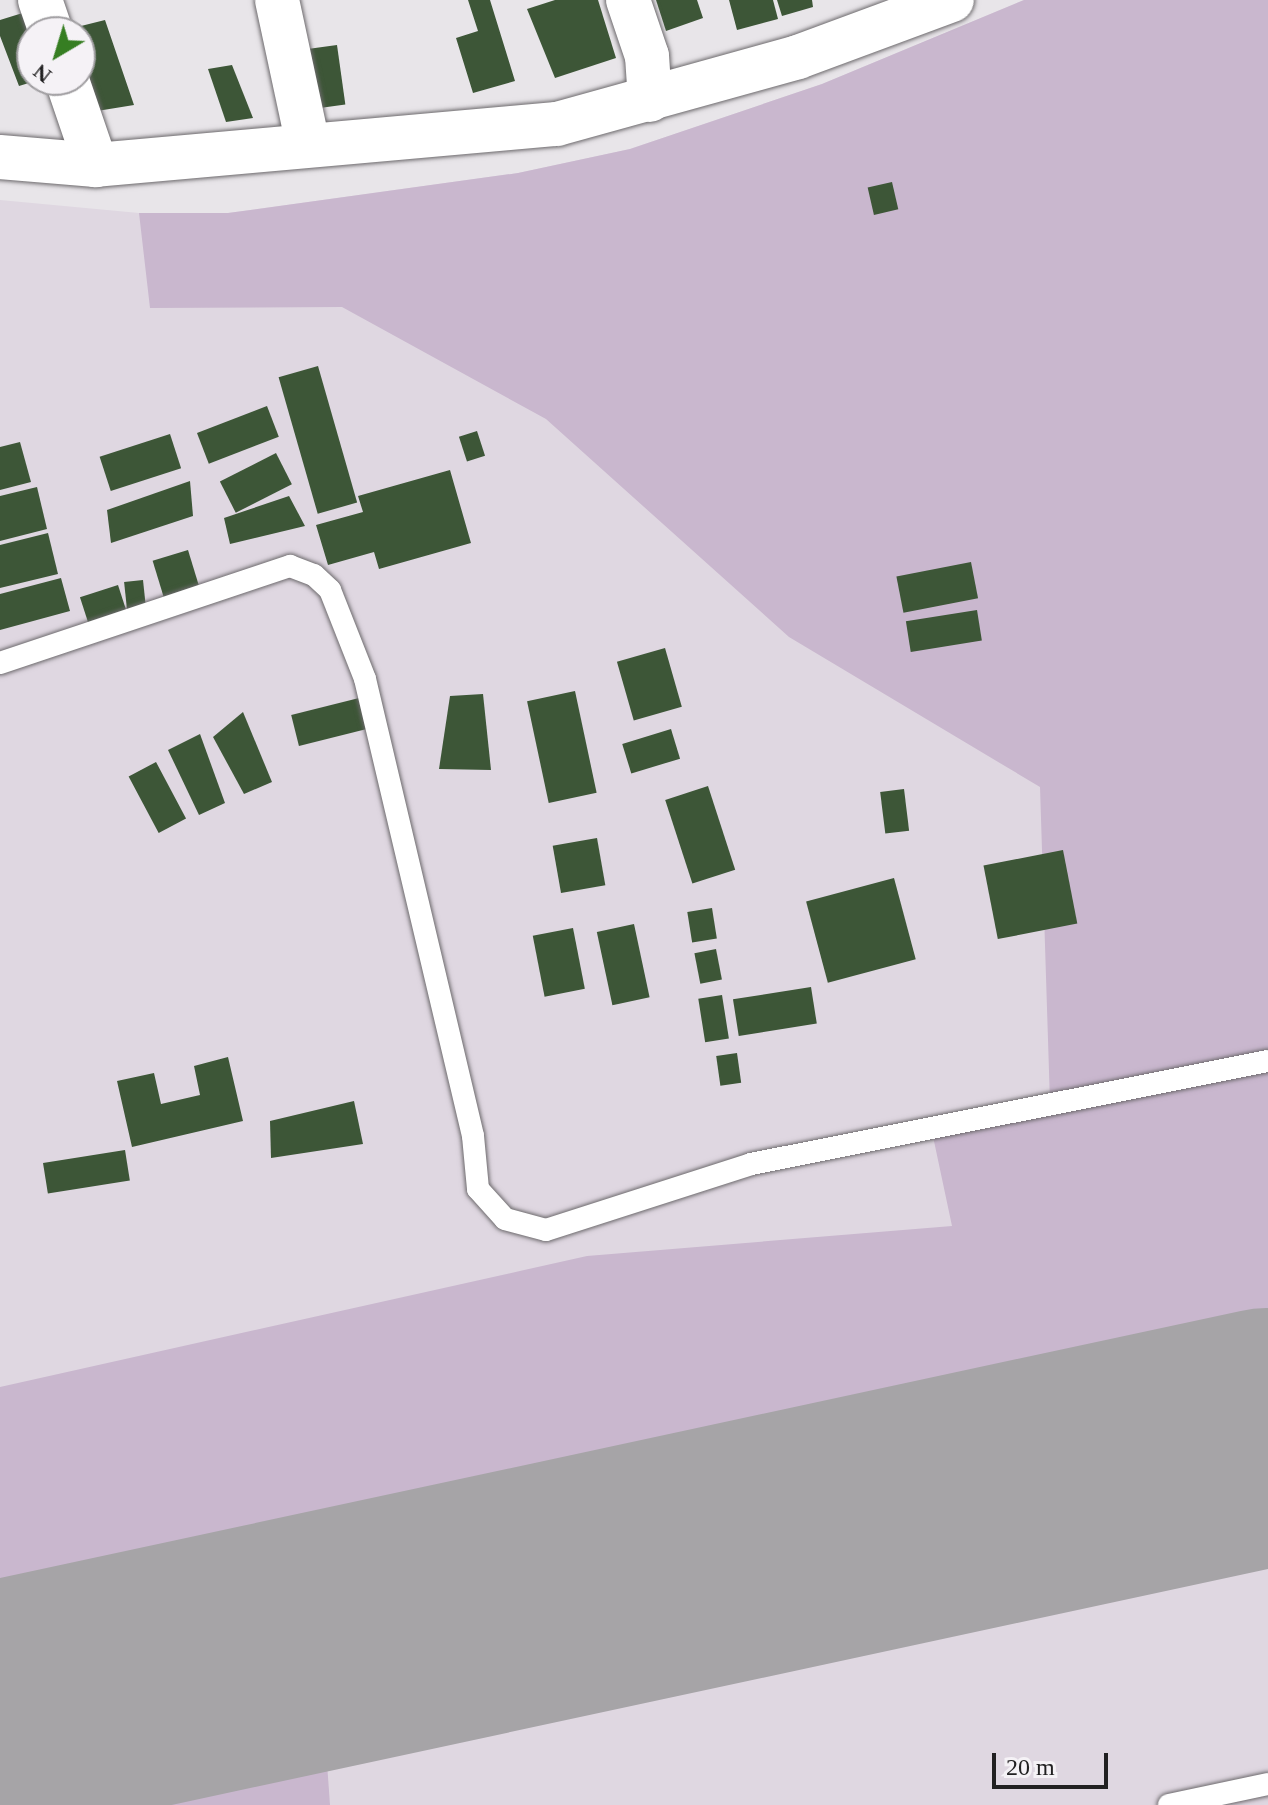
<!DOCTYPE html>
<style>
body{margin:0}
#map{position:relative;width:1268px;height:1805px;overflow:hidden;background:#e8e5e9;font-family:"Times New Roman",serif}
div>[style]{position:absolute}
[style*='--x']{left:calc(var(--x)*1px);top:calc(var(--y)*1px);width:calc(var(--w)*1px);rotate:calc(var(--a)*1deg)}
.built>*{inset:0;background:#dfd7e1}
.green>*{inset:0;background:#c9b7ce}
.runway>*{height:258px;margin:-129px;padding:0 129px;transform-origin:129px;border-radius:129px;background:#a6a4a7}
.building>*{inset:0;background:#3d5637;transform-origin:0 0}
.roads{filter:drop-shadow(0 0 2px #6d6a6d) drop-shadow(0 0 2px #6d6a6d)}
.service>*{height:22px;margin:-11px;padding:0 11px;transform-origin:11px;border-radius:11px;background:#fff}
.minor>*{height:44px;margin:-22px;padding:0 22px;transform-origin:22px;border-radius:22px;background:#fff}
.tertiary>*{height:44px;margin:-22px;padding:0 22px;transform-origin:22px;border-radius:22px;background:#fff}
span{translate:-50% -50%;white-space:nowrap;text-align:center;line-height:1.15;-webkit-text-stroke:8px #f5f2f6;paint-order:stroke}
.north{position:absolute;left:16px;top:16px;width:80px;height:80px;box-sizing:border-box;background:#f5f2f6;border:2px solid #a09ea1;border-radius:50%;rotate:218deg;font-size:22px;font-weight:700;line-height:32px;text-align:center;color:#212021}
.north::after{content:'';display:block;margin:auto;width:28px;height:36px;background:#367e22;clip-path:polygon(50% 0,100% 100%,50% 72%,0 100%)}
.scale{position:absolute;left:992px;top:1753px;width:116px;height:36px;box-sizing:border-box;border:4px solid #212021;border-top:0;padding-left:10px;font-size:24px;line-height:28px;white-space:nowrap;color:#212021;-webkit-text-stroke:6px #f5f2f6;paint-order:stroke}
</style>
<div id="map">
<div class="built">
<i style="clip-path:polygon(1024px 0,1268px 0,1268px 1805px,0 1805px,0 200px,139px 213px,228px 213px,518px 173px,630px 149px,822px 84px)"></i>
</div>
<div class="green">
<i style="clip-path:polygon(1024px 0,1268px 0,1268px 1334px,0 1597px,0 1387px,587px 1256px,952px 1226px,931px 1127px,1050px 1103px,1040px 787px,789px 637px,546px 419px,342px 307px,150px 308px,139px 213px,228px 213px,518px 173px,630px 149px,822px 84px)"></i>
<i style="clip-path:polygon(325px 1735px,330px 1805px,0 1805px)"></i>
</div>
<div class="runway">
<i style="--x:0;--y:1710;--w:1297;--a:-12.15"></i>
</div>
<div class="building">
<i style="clip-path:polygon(468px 0,490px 0,515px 81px,473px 93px,456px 38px,478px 31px)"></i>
<i style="clip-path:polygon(555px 0,598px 0,616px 58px,555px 78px,527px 9px)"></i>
<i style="clip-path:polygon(656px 0,697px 0,703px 18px,666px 31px)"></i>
<i style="clip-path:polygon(729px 0,773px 0,778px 19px,737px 30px)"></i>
<i style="clip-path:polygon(777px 0,812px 0,813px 7px,782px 16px)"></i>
<i style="clip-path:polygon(42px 7px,32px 32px,32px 82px,19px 86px,0 36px,0 20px)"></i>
<i style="clip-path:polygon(105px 20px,134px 105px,97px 111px,80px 61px,80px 32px,69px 29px)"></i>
<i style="left:337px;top:45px;width:60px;height:35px;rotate:82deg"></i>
<i style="clip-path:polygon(232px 65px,253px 118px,226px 122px,208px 69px)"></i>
<i style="left:892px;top:182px;width:28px;height:25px;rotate:77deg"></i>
<i style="left:318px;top:366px;width:142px;height:41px;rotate:74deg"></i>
<i style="left:267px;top:406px;width:33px;height:75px;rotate:69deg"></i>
<i style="left:477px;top:431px;width:26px;height:19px;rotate:72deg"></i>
<i style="left:170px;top:434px;width:36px;height:74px;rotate:72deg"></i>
<i style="clip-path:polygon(20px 442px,31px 482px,0 490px,0 447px)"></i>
<i style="left:276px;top:453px;width:35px;height:63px;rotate:63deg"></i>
<i style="clip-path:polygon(450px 470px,471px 543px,379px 569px,374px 552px,328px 565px,316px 525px,363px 512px,358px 496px)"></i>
<i style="clip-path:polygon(190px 481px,193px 516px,111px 543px,107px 510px)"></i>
<i style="clip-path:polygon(37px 487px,47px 529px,0 541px,0 496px)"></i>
<i style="clip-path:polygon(289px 496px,305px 526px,230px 544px,224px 518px)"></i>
<i style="clip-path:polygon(48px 533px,58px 574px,0 588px,0 545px)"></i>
<i style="left:188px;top:550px;width:41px;height:37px;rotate:73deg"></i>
<i style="left:971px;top:562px;width:37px;height:76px;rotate:79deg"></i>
<i style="clip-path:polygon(61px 578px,70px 611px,0 630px,0 594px)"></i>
<i style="left:143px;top:580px;width:28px;height:19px;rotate:84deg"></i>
<i style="left:118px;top:585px;width:33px;height:40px;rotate:72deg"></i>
<i style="left:977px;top:610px;width:31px;height:72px;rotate:81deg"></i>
<i style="left:665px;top:648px;width:61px;height:50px;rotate:74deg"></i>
<i style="left:575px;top:691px;width:104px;height:49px;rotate:78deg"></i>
<i style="clip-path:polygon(483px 694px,491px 770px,439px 769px,450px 696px)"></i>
<i style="left:363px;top:697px;width:32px;height:74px;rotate:76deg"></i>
<i style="clip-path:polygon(243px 712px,272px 782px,244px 794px,213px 737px)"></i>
<i style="left:671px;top:729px;width:31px;height:51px;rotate:73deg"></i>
<i style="clip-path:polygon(200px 734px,225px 803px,199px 815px,168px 750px)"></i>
<i style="left:156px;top:762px;width:64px;height:31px;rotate:62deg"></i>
<i style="left:708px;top:786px;width:88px;height:45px;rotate:72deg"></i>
<i style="left:904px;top:789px;width:42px;height:24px;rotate:83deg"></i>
<i style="left:597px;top:838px;width:48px;height:45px;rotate:80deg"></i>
<i style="left:1063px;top:850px;width:75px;height:81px;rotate:79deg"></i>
<i style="left:894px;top:878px;width:84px;height:91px;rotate:75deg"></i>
<i style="left:712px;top:908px;width:31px;height:25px;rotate:81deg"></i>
<i style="left:634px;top:924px;width:75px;height:38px;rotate:78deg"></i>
<i style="left:573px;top:928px;width:62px;height:41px;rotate:79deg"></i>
<i style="left:716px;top:949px;width:31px;height:22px;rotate:79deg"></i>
<i style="left:811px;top:987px;width:37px;height:79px;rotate:81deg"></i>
<i style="left:722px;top:995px;width:44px;height:24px;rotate:81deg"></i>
<i style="left:737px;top:1053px;width:30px;height:21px;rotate:82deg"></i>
<i style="clip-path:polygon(228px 1057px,243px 1121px,132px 1147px,117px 1081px,154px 1073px,161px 1104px,200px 1095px,194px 1066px)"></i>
<i style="clip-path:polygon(354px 1101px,363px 1144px,271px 1158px,270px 1121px)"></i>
<i style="left:125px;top:1150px;width:31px;height:83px;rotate:81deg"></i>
</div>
<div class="roads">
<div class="service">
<i style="--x:0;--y:663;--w:306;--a:-18.5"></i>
<i style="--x:290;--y:566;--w:26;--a:21"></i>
<i style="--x:314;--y:575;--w:22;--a:43"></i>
<i style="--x:330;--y:590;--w:96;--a:68.5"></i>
<i style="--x:365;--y:679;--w:470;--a:76.7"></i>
<i style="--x:473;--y:1136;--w:53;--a:84.6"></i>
<i style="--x:478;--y:1189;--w:40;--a:48"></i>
<i style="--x:505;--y:1219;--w:42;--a:15"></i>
<i style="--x:546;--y:1230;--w:215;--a:-17.8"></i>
<i style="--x:751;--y:1164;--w:527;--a:-11.27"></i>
<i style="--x:1169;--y:1805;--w:101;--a:-12"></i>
</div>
<div class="minor">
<i style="--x:40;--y:0;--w:34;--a:71"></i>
<i style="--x:277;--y:0;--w:148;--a:77.9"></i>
<i style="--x:628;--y:0;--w:59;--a:71.3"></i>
<i style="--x:647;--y:56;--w:44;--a:86.1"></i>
<i style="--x:67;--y:80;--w:90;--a:71.2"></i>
</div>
<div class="tertiary">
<i style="--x:0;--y:157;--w:96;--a:4.8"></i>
<i style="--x:96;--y:165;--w:463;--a:-5.1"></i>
<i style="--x:557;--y:124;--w:250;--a:-15.5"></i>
<i style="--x:798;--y:57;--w:164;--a:-20.3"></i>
</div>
</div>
<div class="north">N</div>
<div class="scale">20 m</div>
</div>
